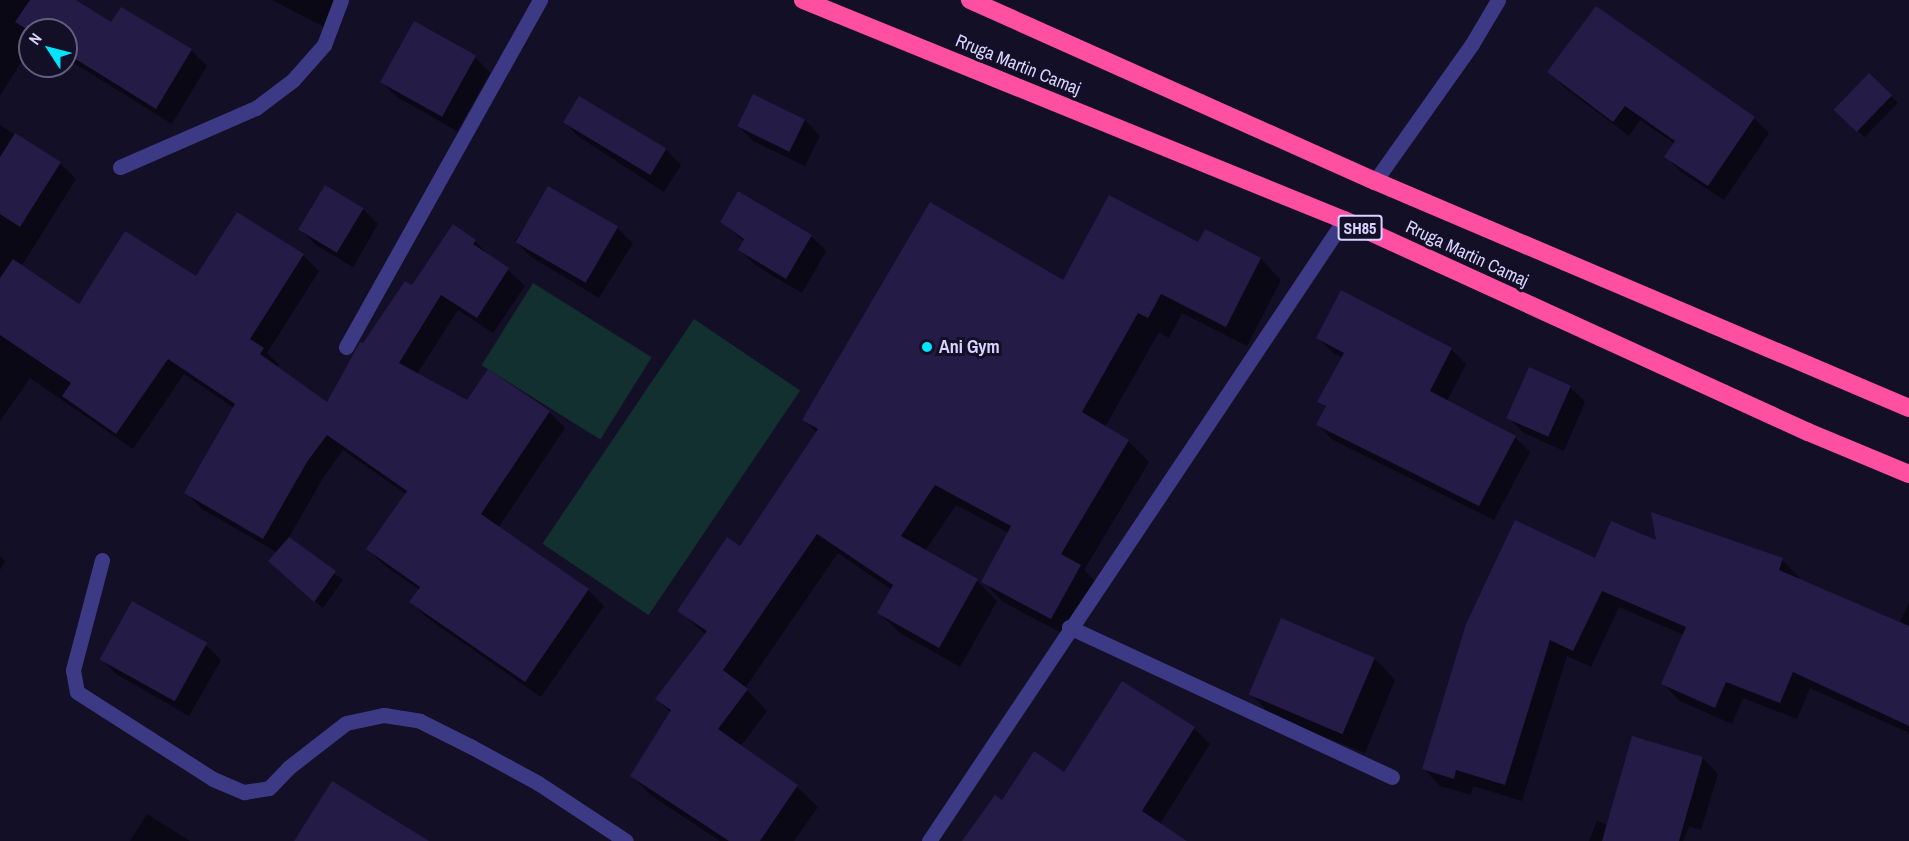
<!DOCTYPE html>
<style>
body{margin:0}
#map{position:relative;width:1909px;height:841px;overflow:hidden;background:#130f26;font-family:"Archivo Narrow",sans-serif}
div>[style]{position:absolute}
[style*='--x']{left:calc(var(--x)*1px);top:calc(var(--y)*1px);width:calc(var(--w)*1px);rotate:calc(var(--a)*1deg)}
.green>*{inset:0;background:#12302f;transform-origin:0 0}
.shadow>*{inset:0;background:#0007;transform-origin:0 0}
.building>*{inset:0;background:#241b47;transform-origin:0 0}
.lane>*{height:15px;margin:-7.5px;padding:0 7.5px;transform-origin:7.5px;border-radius:7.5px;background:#3d3a85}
.street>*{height:15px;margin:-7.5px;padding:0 7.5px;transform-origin:7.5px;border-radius:7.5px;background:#3d3a85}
.highway>*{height:18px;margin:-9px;padding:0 9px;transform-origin:9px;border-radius:9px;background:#ff4fa3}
.dots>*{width:16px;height:16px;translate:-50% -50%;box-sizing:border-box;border:3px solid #130f26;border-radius:50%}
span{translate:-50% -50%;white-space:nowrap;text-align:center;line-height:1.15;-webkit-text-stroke:6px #130f26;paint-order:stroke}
.shield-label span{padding:2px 4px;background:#130f26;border:2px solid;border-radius:4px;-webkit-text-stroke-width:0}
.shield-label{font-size:16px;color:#d9d4ff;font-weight:700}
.street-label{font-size:18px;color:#d9d4ff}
.poi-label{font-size:18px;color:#d9d4ff;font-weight:700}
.left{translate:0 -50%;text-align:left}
.north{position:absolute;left:18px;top:18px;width:60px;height:60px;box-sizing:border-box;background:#130f26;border:2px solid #625e7d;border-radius:50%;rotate:306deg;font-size:16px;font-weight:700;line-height:24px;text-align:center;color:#d9d4ff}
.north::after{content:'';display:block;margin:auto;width:21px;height:27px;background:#00e5ff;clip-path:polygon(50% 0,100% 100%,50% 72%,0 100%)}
</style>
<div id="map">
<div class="green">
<i style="left:533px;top:283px;width:140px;height:97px;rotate:32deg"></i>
<i style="left:694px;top:319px;width:128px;height:271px;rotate:34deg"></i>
</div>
<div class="shadow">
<i style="clip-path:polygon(0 0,73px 0,112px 24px,191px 50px,207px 66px,172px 124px,66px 58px,66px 30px,30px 30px,30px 48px,0 96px)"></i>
<i style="clip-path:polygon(272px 0,348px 0,332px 31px)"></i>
<i style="clip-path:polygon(475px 57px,490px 73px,457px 131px,397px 97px,382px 82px)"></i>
<i style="clip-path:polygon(1549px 72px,1754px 118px,1769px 133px,1724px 200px,1681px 172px,1666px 157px,1675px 144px,1640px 120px,1629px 136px,1564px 87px)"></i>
<i style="left:1869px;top:75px;width:40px;height:48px;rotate:44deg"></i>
<i style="clip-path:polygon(754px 96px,805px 120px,820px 136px,805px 166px,753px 141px,738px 126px)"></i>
<i style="clip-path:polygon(564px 122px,666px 149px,681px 165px,664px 192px,579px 137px)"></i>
<i style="clip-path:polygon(0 125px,60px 163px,76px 179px,21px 267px,80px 306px,303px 255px,319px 271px,267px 353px,279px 365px,277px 368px,327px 404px,363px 345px,412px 287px,453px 226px,475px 241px,491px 258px,508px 270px,525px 286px,493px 333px,458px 310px,417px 374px,468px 402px,549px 412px,565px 428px,498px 528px,588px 590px,604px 606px,541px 697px,427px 618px,411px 602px,420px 590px,384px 565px,368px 549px,406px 494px,343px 450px,323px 478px,288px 539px,343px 580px,323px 608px,278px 569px,278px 553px,202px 509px,186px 493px,234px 408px,184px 374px,133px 449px,30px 378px,0 421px)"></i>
<i style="clip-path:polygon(549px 188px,617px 228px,633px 243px,599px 298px,530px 256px,515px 241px)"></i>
<i style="clip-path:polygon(363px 209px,378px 224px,353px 267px,316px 245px,301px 230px)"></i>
<i style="clip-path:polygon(722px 222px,811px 236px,826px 251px,802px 293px,755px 265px,740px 250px,744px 242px)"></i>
<i style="clip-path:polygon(1205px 231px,1261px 259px,1281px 280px,1247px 346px,1182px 313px,1169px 338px,1159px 332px,1105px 427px,1128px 441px,1149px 462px,1084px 570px,1100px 586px,1071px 638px,1003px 602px,983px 581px,1009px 533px,956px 505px,925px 551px,977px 581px,997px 601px,960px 667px,900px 633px,879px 613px,892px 590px,838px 553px,745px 688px,767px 711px,740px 747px,797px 787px,818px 807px,794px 841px,720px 841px,652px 796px,632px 776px,671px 713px,657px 698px,706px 635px,679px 610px,741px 548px,817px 433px,804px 420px,1064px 282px,1198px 244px)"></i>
<i style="clip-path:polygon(1318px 338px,1451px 349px,1466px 364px,1447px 401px,1515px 437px,1530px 452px,1494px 520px,1333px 440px,1318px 425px,1327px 409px,1319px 401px,1343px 358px,1333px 353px)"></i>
<i style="clip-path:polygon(1570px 387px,1585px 402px,1564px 451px,1524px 433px,1509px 418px)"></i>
<i style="clip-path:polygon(1658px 543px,1782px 560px,1799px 577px,1798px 580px,1899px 624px,1909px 603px,1909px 733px,1810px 688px,1797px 719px,1743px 698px,1732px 724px,1680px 701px,1663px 684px,1684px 635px,1619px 607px,1591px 667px,1567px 656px,1522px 801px,1473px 786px,1471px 795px,1440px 786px,1424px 769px,1596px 560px)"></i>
<i style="clip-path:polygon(0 556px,5px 561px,0 570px)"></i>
<i style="clip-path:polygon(206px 645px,221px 660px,189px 716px,116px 674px,101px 659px)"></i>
<i style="clip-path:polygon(1374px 658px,1395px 680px,1365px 753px,1272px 716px,1251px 694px)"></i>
<i style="clip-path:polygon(1194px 728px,1210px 744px,1160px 824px,1184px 841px,963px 841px,1003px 802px,1064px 774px)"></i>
<i style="clip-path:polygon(1633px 738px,1703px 758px,1718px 774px,1701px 830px,1689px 826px,1683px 841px,1589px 841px,1597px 821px,1608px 825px)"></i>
<i style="clip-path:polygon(147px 814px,190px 841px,130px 841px)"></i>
</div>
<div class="building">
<i style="clip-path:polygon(30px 0,76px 0,111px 22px,121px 7px,192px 49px,156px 109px,66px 53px,66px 30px,30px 31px,15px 22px)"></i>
<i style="clip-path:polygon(1596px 6px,1755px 117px,1708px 186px,1664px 157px,1675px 141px,1625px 106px,1613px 122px,1547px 72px)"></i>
<i style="left:414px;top:21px;width:71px;height:70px;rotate:29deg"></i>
<i style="left:1869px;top:73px;width:32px;height:51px;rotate:44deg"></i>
<i style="left:753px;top:94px;width:58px;height:36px;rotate:26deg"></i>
<i style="left:579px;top:96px;width:102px;height:31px;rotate:31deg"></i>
<i style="clip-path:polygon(15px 133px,61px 162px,20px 227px,0 214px,0 157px)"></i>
<i style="left:325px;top:185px;width:45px;height:52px;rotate:31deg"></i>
<i style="left:548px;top:186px;width:81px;height:65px;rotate:30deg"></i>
<i style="clip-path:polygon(738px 191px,812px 235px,786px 279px,738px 250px,744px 239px,720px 222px)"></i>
<i style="clip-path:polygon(1109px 195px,1198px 242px,1205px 229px,1261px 258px,1226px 327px,1161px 294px,1148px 318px,1138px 313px,1082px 412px,1129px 440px,1061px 554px,1081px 565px,1051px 619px,981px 582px,1011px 526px,935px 485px,901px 536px,978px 579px,939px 648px,877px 613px,893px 585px,817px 534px,723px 670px,748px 689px,718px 729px,798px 785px,760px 841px,729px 841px,630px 776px,671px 710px,655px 699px,707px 631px,677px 611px,727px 537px,740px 546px,818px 429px,802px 420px,930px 202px,1063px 280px)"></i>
<i style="clip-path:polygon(237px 212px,304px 254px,250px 339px,264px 348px,260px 354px,327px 402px,360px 342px,363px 343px,405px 281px,412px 285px,453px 224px,476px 240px,473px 244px,509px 268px,477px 318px,441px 295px,399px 363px,467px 400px,488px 369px,550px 411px,481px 514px,589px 589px,525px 682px,409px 602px,420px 587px,366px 549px,407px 491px,327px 435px,307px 462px,263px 539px,184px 493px,235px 404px,168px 359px,116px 434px,62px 396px,71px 383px,0 335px,0 278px,13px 259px,79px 304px,125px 231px,196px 276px)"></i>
<i style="clip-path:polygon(1341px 290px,1452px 348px,1430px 391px,1516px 436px,1479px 506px,1316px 425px,1326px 406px,1317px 402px,1344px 353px,1316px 338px)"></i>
<i style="left:1529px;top:367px;width:46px;height:56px;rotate:24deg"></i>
<i style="clip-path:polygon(1651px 512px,1783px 558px,1779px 570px,1909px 626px,1909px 726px,1793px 672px,1780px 703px,1726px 682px,1715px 708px,1661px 684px,1686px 627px,1602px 591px,1573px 651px,1550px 640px,1505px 785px,1456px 770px,1454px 779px,1422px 769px,1466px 624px,1515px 520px,1595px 558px,1611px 521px,1656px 540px)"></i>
<i style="clip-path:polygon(289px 537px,336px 571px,314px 602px,268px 561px)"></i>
<i style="left:132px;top:601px;width:86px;height:67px;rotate:29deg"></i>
<i style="left:1281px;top:618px;width:102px;height:83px;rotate:23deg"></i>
<i style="clip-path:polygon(1122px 681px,1195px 727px,1142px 811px,1187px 841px,962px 841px,995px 795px,1002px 800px,1034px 751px,1064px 772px)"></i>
<i style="clip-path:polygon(1632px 736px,1703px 757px,1679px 841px,1602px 841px)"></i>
<i style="clip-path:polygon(332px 781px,429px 841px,294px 841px)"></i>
</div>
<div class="lane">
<i style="--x:1375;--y:181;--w:168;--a:-54.7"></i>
<i style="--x:1472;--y:44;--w:51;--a:-59.4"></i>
<i style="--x:1069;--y:627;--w:356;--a:24.9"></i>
</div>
<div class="street">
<i style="--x:120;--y:167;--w:148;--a:-23.5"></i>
<i style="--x:256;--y:108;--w:46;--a:-37.1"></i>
<i style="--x:293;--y:80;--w:47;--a:-48.5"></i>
<i style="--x:324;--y:45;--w:48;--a:-69.3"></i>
<i style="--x:346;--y:347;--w:398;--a:-60.8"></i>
<i style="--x:102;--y:560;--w:114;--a:104.8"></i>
<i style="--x:73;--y:670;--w:22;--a:80"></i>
<i style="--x:77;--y:692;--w:161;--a:32.6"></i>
<i style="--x:213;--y:779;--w:34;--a:23"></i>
<i style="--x:244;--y:792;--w:25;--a:-9"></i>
<i style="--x:269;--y:788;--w:28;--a:-46"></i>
<i style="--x:288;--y:768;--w:73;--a:-37.8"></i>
<i style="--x:346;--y:723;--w:39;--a:-12"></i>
<i style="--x:384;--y:715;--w:36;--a:9"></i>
<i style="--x:420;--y:721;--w:58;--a:26.6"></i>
<i style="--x:472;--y:747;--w:75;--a:28.6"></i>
<i style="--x:538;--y:783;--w:105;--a:33.4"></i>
<i style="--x:929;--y:841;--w:747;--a:-56.25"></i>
</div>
<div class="highway">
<i style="--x:803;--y:0;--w:584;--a:22.13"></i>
<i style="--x:1344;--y:220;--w:510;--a:24.56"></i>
<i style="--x:1808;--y:432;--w:109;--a:22.6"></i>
<i style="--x:970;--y:0;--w:444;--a:24.1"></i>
<i style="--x:1375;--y:181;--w:580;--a:23.03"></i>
</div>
<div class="dots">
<i style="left:927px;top:347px;background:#00e5ff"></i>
</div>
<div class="shield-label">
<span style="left:1360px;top:228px">SH85</span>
</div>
<div class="street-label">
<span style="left:1018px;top:65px;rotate:22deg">Rruga Martin Camaj</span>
<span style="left:1467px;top:254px;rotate:25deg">Rruga Martin Camaj</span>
</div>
<div class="poi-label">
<span class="left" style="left:939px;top:347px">Ani Gym</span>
</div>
<div class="north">N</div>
</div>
